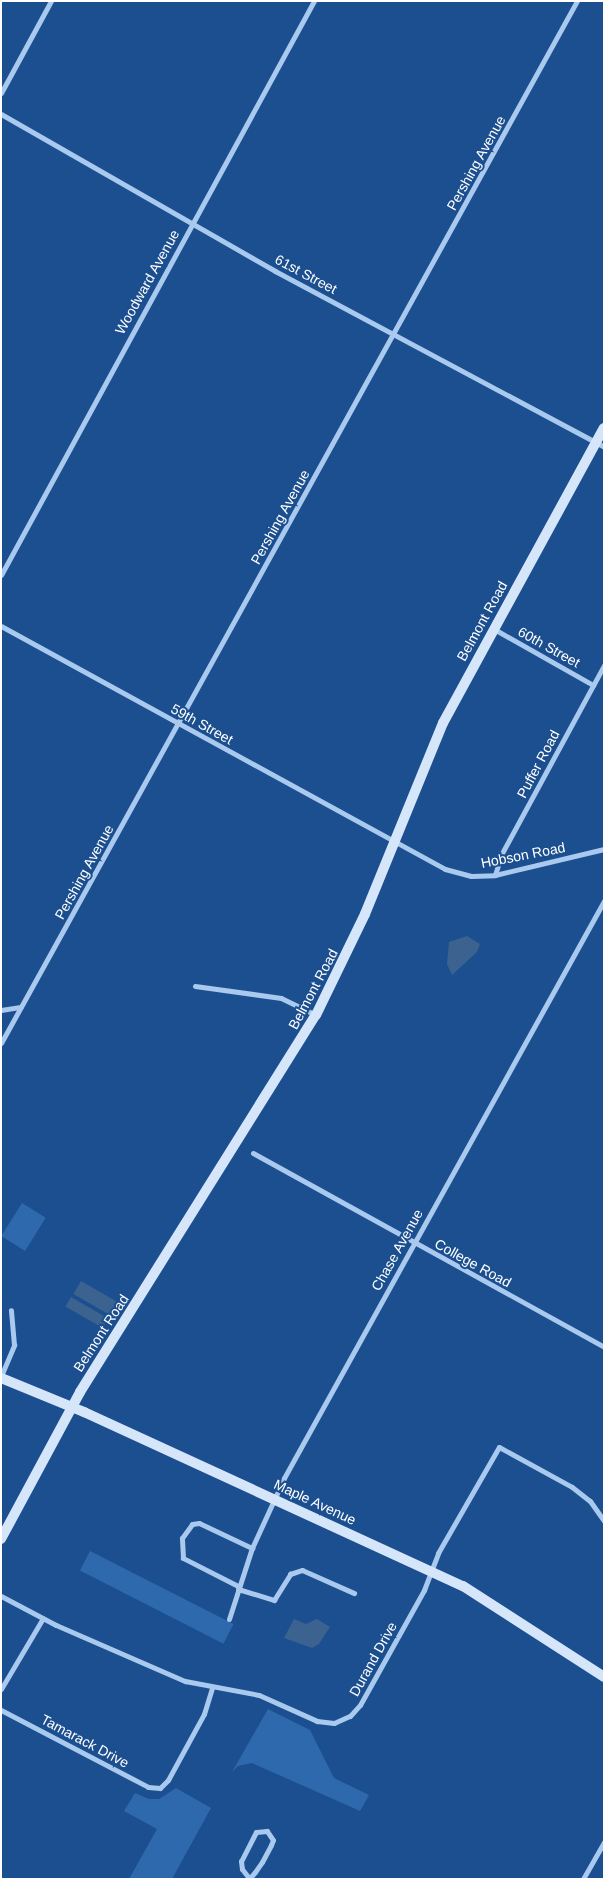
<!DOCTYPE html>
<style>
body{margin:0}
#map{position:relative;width:605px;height:1880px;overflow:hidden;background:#1b4f8f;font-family:Helvetica,sans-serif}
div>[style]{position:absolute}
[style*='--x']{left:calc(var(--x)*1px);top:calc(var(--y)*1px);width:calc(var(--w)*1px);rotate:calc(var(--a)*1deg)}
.green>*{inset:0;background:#2e69ad;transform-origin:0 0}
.water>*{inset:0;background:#3c6290;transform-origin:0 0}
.minor>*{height:5px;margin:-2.5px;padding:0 2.5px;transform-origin:2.5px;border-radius:2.5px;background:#a9c9ee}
.secondary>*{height:10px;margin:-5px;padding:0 5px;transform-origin:5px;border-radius:5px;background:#d6e6fa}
span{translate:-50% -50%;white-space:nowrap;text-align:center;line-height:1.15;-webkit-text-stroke:4px #1b4f8f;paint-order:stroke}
.street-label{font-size:14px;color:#fff}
.frame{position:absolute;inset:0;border:2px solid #fff;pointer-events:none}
</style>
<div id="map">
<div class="green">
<i style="left:22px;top:1203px;width:28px;height:39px;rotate:32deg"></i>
<i style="left:90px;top:1551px;width:161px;height:22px;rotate:27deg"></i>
<i style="clip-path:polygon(268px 1709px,310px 1730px,334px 1778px,369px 1795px,360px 1811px,252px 1763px,238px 1766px,232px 1772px)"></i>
<i style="clip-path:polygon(176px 1788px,211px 1808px,172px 1879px,129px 1879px,157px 1829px,124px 1811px,135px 1793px,149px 1799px,159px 1799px)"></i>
</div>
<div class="water">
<i style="clip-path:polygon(467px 936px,480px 944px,477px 952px,452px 975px,447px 964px,449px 942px)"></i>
<i style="left:81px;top:1281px;width:43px;height:15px;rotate:30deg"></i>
<i style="left:71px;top:1297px;width:43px;height:11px;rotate:30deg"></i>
<i style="clip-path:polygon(294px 1619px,306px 1624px,317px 1619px,330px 1627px,319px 1644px,312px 1648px,284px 1638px)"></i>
</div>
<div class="minor">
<i style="--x:1;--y:93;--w:105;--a:-61.5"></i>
<i style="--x:1;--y:114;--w:316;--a:29.8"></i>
<i style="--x:275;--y:271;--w:373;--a:28.1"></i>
<i style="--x:1;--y:575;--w:654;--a:-61.4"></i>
<i style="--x:1;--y:626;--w:506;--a:28.69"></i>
<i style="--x:445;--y:869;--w:27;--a:15"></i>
<i style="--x:471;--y:876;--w:24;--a:-2"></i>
<i style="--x:495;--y:875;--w:112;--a:-13.4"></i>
<i style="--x:494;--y:629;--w:114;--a:29.5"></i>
<i style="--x:495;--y:875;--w:21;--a:-73"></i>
<i style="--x:501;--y:855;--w:216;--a:-61.5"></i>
<i style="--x:195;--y:986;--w:87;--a:7.9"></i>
<i style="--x:281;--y:998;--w:39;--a:26"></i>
<i style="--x:1;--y:1010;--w:20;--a:-9"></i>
<i style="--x:1;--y:1043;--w:1191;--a:-61.07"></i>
<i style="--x:253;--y:1153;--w:401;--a:28.9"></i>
<i style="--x:1;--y:1376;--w:34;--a:-67"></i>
<i style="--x:14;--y:1345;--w:35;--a:-95"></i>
<i style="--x:238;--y:1586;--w:62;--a:-153"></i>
<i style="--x:183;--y:1558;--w:20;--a:-93"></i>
<i style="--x:182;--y:1538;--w:17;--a:-54"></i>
<i style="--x:192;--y:1524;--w:7;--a:-8"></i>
<i style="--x:199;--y:1523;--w:59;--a:25.3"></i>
<i style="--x:238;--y:1589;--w:38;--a:17"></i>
<i style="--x:274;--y:1600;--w:31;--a:-58"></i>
<i style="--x:290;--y:1574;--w:13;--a:-18"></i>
<i style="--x:302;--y:1570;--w:57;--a:23.9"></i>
<i style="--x:1;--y:1596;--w:62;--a:27.8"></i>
<i style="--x:56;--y:1625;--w:141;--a:23.5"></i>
<i style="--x:185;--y:1681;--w:75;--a:10.7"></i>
<i style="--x:259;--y:1695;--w:64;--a:24.1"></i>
<i style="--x:317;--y:1721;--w:17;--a:7"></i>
<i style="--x:334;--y:1723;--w:17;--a:-24"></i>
<i style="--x:350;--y:1716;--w:15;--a:-48"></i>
<i style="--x:360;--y:1705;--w:132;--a:-60.9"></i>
<i style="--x:424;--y:1590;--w:40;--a:-69"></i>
<i style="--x:438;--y:1553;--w:122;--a:-60.1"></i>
<i style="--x:499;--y:1447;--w:83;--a:28.7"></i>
<i style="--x:572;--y:1487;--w:23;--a:38"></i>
<i style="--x:590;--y:1501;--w:24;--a:55"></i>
<i style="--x:229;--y:1619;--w:75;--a:-72.1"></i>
<i style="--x:252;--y:1548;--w:77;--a:-65.4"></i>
<i style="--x:284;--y:1478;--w:660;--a:-60.99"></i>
<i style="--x:1;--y:1689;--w:82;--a:-59.4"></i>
<i style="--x:1;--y:1710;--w:166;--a:27.6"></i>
<i style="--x:148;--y:1787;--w:12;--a:5"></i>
<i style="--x:160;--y:1788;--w:11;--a:-45"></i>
<i style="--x:168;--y:1780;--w:75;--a:-61.4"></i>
<i style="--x:204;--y:1714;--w:27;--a:-73"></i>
<i style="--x:249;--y:1879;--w:9;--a:-49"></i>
<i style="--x:255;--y:1872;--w:12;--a:-55"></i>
<i style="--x:262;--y:1862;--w:19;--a:-62"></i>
<i style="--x:271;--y:1845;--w:5;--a:-68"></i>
<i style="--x:273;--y:1840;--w:11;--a:-124"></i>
<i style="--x:267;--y:1831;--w:11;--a:175"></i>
<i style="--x:256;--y:1832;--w:33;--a:117"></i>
<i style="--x:241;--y:1861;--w:8;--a:83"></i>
<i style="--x:242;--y:1869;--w:11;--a:52"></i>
<i style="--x:583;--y:1879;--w:43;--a:-60.4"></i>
</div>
<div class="secondary">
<i style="--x:1;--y:1378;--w:90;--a:22.3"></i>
<i style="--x:84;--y:1412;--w:417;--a:24.7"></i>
<i style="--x:463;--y:1586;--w:168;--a:32.8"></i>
<i style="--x:1;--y:1539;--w:167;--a:-61.7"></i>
<i style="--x:80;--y:1392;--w:445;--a:-58"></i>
<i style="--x:316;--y:1015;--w:112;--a:-64.1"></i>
<i style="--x:365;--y:914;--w:206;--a:-67.8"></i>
<i style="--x:443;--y:723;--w:336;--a:-61.4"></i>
</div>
<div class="street-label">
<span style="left:476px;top:163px;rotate:-61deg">Pershing Avenue</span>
<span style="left:306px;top:274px;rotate:28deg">61st Street</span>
<span style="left:147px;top:282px;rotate:-61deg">Woodward Avenue</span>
<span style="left:280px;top:517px;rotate:-61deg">Pershing Avenue</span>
<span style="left:482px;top:621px;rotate:-61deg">Belmont Road</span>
<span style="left:549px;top:647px;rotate:29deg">60th Street</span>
<span style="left:202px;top:724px;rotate:29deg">59th Street</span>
<span style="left:538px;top:764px;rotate:-62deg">Puffer Road</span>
<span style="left:523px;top:855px;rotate:-11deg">Hobson Road</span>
<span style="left:84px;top:872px;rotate:-61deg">Pershing Avenue</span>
<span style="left:313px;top:989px;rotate:-62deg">Belmont Road</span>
<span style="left:397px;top:1250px;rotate:-61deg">Chase Avenue</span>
<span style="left:473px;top:1263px;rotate:29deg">College Road</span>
<span style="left:101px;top:1333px;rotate:-57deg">Belmont Road</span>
<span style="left:315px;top:1502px;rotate:25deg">Maple Avenue</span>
<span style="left:373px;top:1659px;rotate:-61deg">Durand Drive</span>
<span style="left:85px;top:1741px;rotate:28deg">Tamarack Drive</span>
</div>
<div class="frame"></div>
</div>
